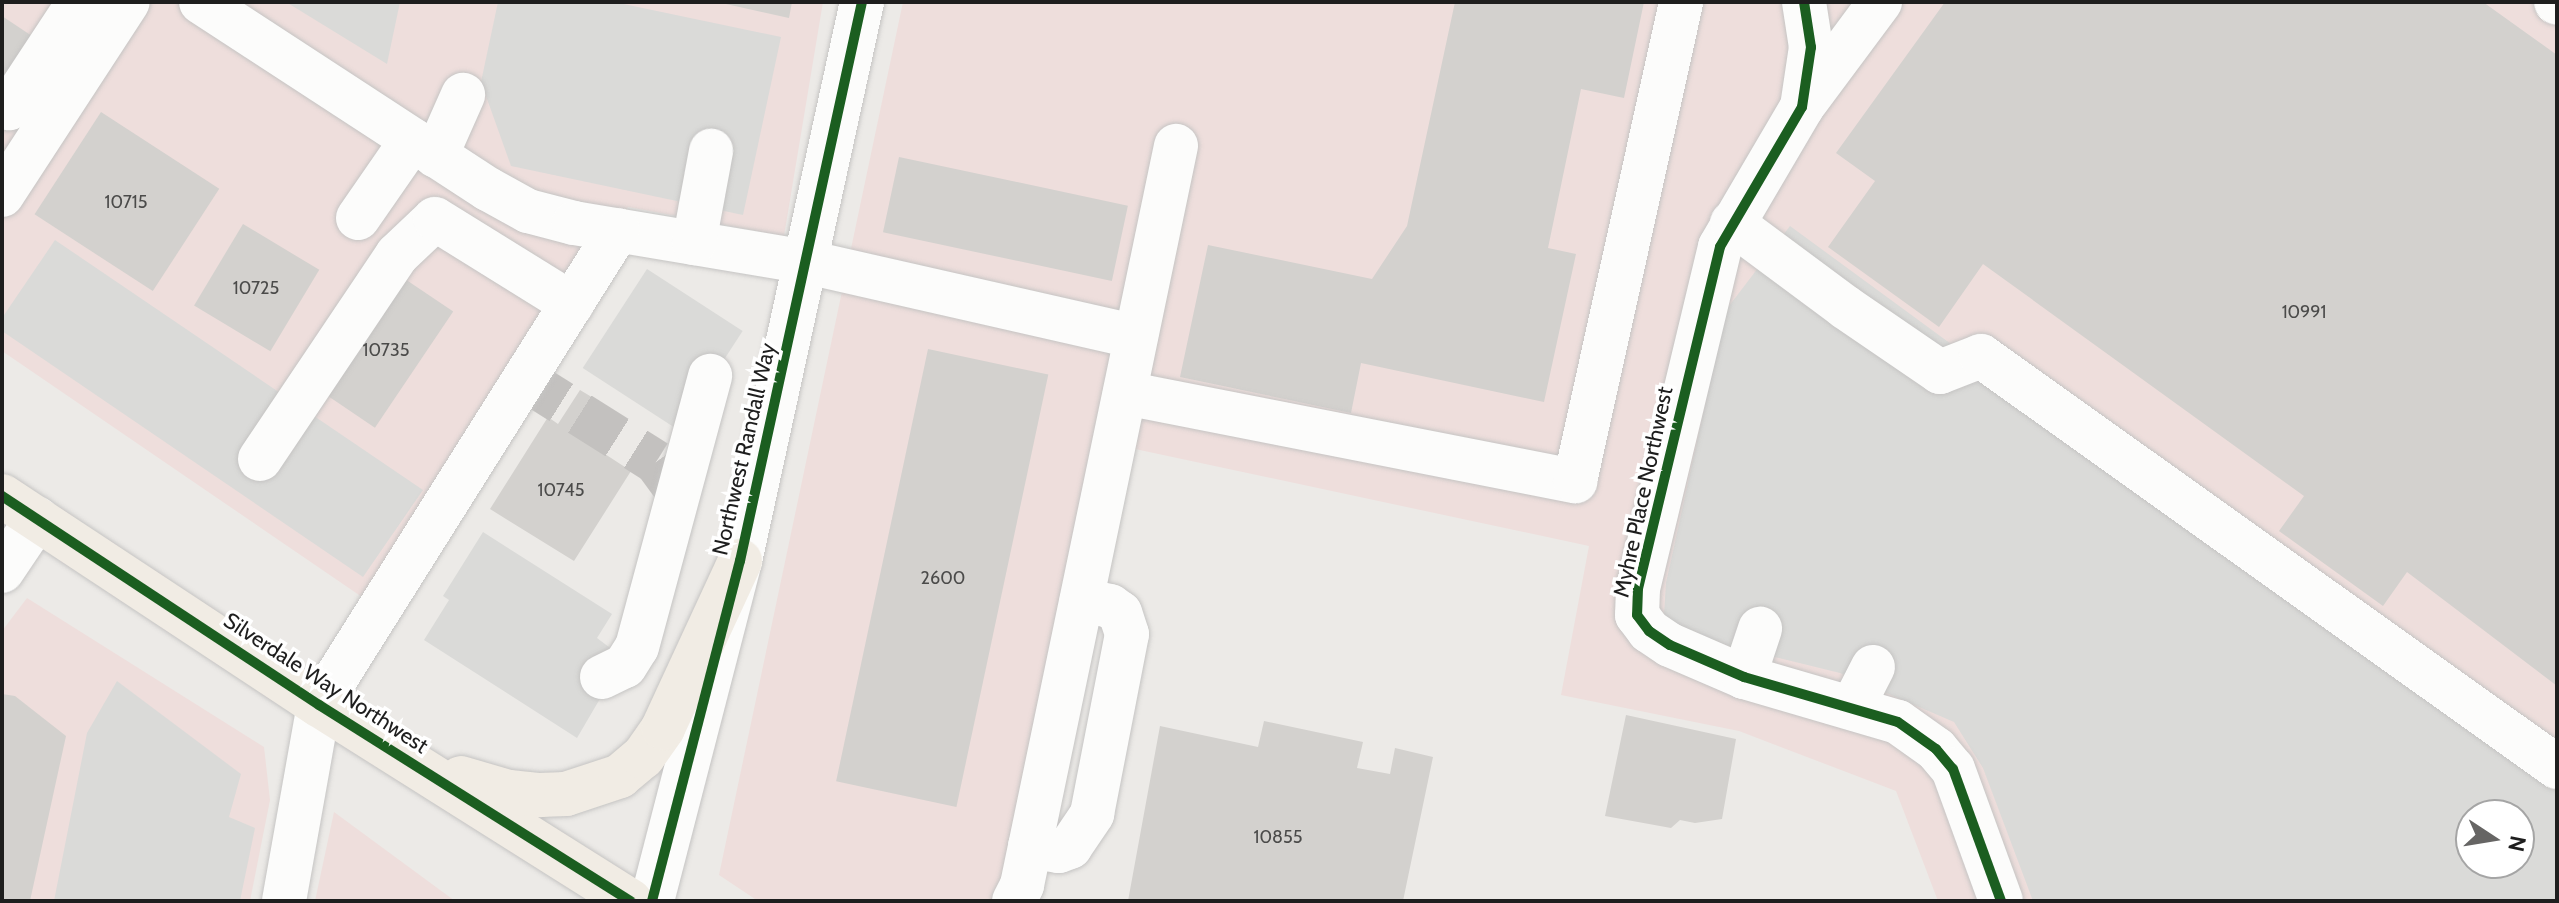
<!DOCTYPE html>
<style>
body{margin:0}
#map{position:relative;width:2559px;height:903px;overflow:hidden;background:#eceae7;font-family:Cabin,sans-serif}
div>[style]{position:absolute}
[style*='--x']{left:calc(var(--x)*1px);top:calc(var(--y)*1px);width:calc(var(--w)*1px);rotate:calc(var(--a)*1deg)}
.commercial>*{inset:0;background:#eededc}
.religious>*{inset:0;background:#dadad8;transform-origin:0 0}
.building>*{inset:0;background:#d3d1ce;transform-origin:0 0}
.minor-tunnel>*{height:44px;margin-top:-22px;transform-origin:0;background:repeating-linear-gradient(90deg,#c3c1bf 0 44px,transparent 0 66px)}
.roads{filter:drop-shadow(0 0 2px #c5c4c3) drop-shadow(0 0 2px #c5c4c3)}
.minor>*{height:44px;margin:-22px;padding:0 22px;transform-origin:22px;border-radius:22px;background:#fcfcfb}
.major>*{height:44px;margin:-22px;padding:0 22px;transform-origin:22px;border-radius:22px;background:#f1ece4}
.cycleway>*{height:10px;margin:-5px;padding:0 5px;transform-origin:5px;border-radius:5px;background:#1b5e20}
span{translate:-50% -50%;white-space:nowrap;text-align:center;line-height:1.15;-webkit-text-stroke:7px #fff;paint-order:stroke}
.number-label{font-size:18px;color:#4b4b4a}
.number-label span{-webkit-text-stroke-width:0}
.street-label{font-size:22px;color:#1e1e1e}
.frame{position:absolute;inset:0;border:4px solid #1e1e1e;pointer-events:none}
.north{position:absolute;left:2455px;top:799px;width:80px;height:80px;box-sizing:border-box;background:#fff;border:2px solid #a5a5a5;border-radius:50%;rotate:102deg;font-size:22px;font-weight:700;line-height:32px;text-align:center;color:#1e1e1e}
.north::after{content:'';display:block;margin:auto;width:28px;height:36px;background:#666564;clip-path:polygon(50% 0,100% 100%,50% 72%,0 100%)}
</style>
<div id="map">
<div class="commercial">
<i style="clip-path:polygon(2px 2px,823px 2px,784px 236px,628px 207px,362px 597px,2px 351px)"></i>
<i style="clip-path:polygon(evenodd,903px 2px,2557px 2px,2557px 901px,1938px 901px,1896px 791px,1739px 731px,1561px 695px,1589px 546px,1121px 446px,1024px 901px,758px 901px,719px 875px,903px 2px,2471px 815px,2519px 815px,2519px 863px,2471px 863px,2471px 815px)"></i>
<i style="clip-path:polygon(27px 598px,264px 747px,270px 800px,250px 901px,2px 901px,2px 631px)"></i>
<i style="clip-path:polygon(334px 812px,455px 901px,315px 901px)"></i>
</div>
<div class="religious">
<i style="clip-path:polygon(286px 2px,400px 2px,387px 64px)"></i>
<i style="clip-path:polygon(498px 2px,614px 2px,781px 37px,743px 215px,511px 166px,481px 82px)"></i>
<i style="clip-path:polygon(evenodd,1790px 226px,2557px 788px,2557px 901px,2033px 901px,1983px 768px,1954px 722px,1840px 673px,1678px 633px,1664px 615px,1666px 583px,1726px 310px,1790px 226px,2471px 815px,2519px 815px,2519px 863px,2471px 863px,2471px 815px)"></i>
<i style="clip-path:polygon(55px 240px,423px 490px,363px 577px,2px 331px,2px 318px)"></i>
<i style="left:647px;top:269px;width:114px;height:118px;rotate:33deg"></i>
<i style="clip-path:polygon(483px 532px,612px 614px,597px 638px,609px 647px,614px 656px,601px 697px,577px 738px,424px 640px,449px 600px,443px 596px)"></i>
<i style="clip-path:polygon(117px 681px,241px 774px,229px 817px,255px 828px,240px 901px,54px 901px,87px 733px)"></i>
</div>
<div class="building">
<i style="clip-path:polygon(717px 2px,792px 2px,789px 18px)"></i>
<i style="clip-path:polygon(1455px 2px,1644px 2px,1624px 98px,1581px 89px,1548px 248px,1576px 254px,1544px 402px,1361px 363px,1351px 413px,1180px 377px,1208px 245px,1372px 279px,1407px 226px)"></i>
<i style="clip-path:polygon(1945px 2px,2483px 2px,2557px 55px,2557px 686px,2407px 572px,2383px 606px,2279px 531px,2304px 496px,1983px 264px,1939px 327px,1828px 247px,1875px 181px,1836px 153px)"></i>
<i style="clip-path:polygon(2px 16px,38px 40px,2px 95px)"></i>
<i style="left:101px;top:112px;width:141px;height:122px;rotate:33deg"></i>
<i style="left:899px;top:157px;width:234px;height:77px;rotate:12deg"></i>
<i style="left:243px;top:224px;width:89px;height:95px;rotate:31deg"></i>
<i style="left:396px;top:273px;width:69px;height:140px;rotate:34deg"></i>
<i style="left:928px;top:349px;width:123px;height:442px;rotate:12deg"></i>
<i style="clip-path:polygon(580px 390px,610px 408px,588px 443px,631px 471px,574px 561px,490px 509px,548px 417px,558px 424px)"></i>
<i style="clip-path:polygon(2px 694px,15px 696px,66px 736px,30px 901px,2px 901px)"></i>
<i style="clip-path:polygon(1626px 715px,1736px 739px,1722px 819px,1695px 823px,1680px 820px,1671px 828px,1605px 816px)"></i>
<i style="clip-path:polygon(1264px 721px,1363px 742px,1357px 768px,1390px 774px,1395px 748px,1433px 757px,1403px 901px,1128px 901px,1160px 726px,1258px 747px)"></i>
</div>
<div class="minor-tunnel">
<i style="--x:524;--y:379;--w:156;--a:32.2"></i>
<i style="--x:656;--y:462;--w:37;--a:54"></i>
</div>
<div class="roads">
<div class="minor">
<i style="--x:201;--y:2;--w:343;--a:33.1"></i>
<i style="--x:488;--y:189;--w:46;--a:28.8"></i>
<i style="--x:528;--y:211;--w:48;--a:14.6"></i>
<i style="--x:574;--y:223;--w:236;--a:9.5"></i>
<i style="--x:807;--y:262;--w:337;--a:12.8"></i>
<i style="--x:1804;--y:2;--w:46;--a:81.2"></i>
<i style="--x:1811;--y:47;--w:61;--a:98.5"></i>
<i style="--x:1802;--y:107;--w:162;--a:120.4"></i>
<i style="--x:1720;--y:247;--w:351;--a:103.5"></i>
<i style="--x:1638;--y:588;--w:27;--a:92"></i>
<i style="--x:1637;--y:615;--w:20;--a:53"></i>
<i style="--x:1649;--y:631;--w:25;--a:34"></i>
<i style="--x:1670;--y:645;--w:81;--a:23.4"></i>
<i style="--x:1744;--y:677;--w:160;--a:16.3"></i>
<i style="--x:1898;--y:722;--w:47;--a:35.4"></i>
<i style="--x:1936;--y:749;--w:26;--a:50"></i>
<i style="--x:1953;--y:769;--w:140;--a:70"></i>
<i style="--x:2556;--y:2;--w:1;--a:45"></i>
<i style="--x:2;--y:103;--w:9;--a:36"></i>
<i style="--x:9;--y:108;--w:127;--a:-56.6"></i>
<i style="--x:1805;--y:103;--w:126;--a:-53.4"></i>
<i style="--x:436;--y:156;--w:67;--a:-66.1"></i>
<i style="--x:2;--y:195;--w:230;--a:-56.9"></i>
<i style="--x:358;--y:218;--w:95;--a:-55.3"></i>
<i style="--x:1732;--y:223;--w:141;--a:36.6"></i>
<i style="--x:1845;--y:307;--w:115;--a:34.4"></i>
<i style="--x:1940;--y:372;--w:44;--a:-21.3"></i>
<i style="--x:1981;--y:356;--w:708;--a:35.51"></i>
<i style="--x:694;--y:243;--w:94;--a:-79.5"></i>
<i style="--x:1125;--y:393;--w:459;--a:11.1"></i>
<i style="--x:1575;--y:481;--w:491;--a:-77.5"></i>
<i style="--x:260;--y:459;--w:246;--a:-56.1"></i>
<i style="--x:397;--y:255;--w:52;--a:-43.5"></i>
<i style="--x:435;--y:219;--w:161;--a:31.8"></i>
<i style="--x:2;--y:571;--w:63;--a:-56.1"></i>
<i style="--x:602;--y:677;--w:25;--a:-26"></i>
<i style="--x:625;--y:666;--w:22;--a:-58"></i>
<i style="--x:637;--y:647;--w:281;--a:-74.9"></i>
<i style="--x:1744;--y:677;--w:51;--a:-71.6"></i>
<i style="--x:1852;--y:708;--w:46;--a:-62.9"></i>
<i style="--x:1030;--y:846;--w:29;--a:10"></i>
<i style="--x:1059;--y:851;--w:12;--a:-20"></i>
<i style="--x:1070;--y:847;--w:40;--a:-56"></i>
<i style="--x:1092;--y:814;--w:183;--a:-79"></i>
<i style="--x:1127;--y:634;--w:22;--a:-108"></i>
<i style="--x:1120;--y:613;--w:12;--a:-145"></i>
<i style="--x:1110;--y:606;--w:29;--a:-168"></i>
<i style="--x:284;--y:901;--w:199;--a:-79.9"></i>
<i style="--x:319;--y:705;--w:561;--a:-57.81"></i>
<i style="--x:652;--y:901;--w:351;--a:-75.5"></i>
<i style="--x:740;--y:561;--w:572;--a:-77.69"></i>
<i style="--x:1014;--y:901;--w:18;--a:-63"></i>
<i style="--x:1022;--y:885;--w:755;--a:-78.23"></i>
</div>
<div class="major">
<i style="--x:2;--y:496;--w:380;--a:33.4"></i>
<i style="--x:319;--y:705;--w:368;--a:32.2"></i>
<i style="--x:461;--y:778;--w:50;--a:16.3"></i>
<i style="--x:509;--y:792;--w:31;--a:6"></i>
<i style="--x:540;--y:795;--w:26;--a:-2"></i>
<i style="--x:566;--y:794;--w:57;--a:-18.4"></i>
<i style="--x:620;--y:776;--w:30;--a:-40"></i>
<i style="--x:643;--y:757;--w:35;--a:-55"></i>
<i style="--x:663;--y:728;--w:184;--a:-65.2"></i>
</div>
</div>
<div class="cycleway">
<i style="--x:1804;--y:2;--w:46;--a:81.2"></i>
<i style="--x:1811;--y:47;--w:61;--a:98.5"></i>
<i style="--x:1802;--y:107;--w:162;--a:120.4"></i>
<i style="--x:1720;--y:247;--w:351;--a:103.5"></i>
<i style="--x:1638;--y:588;--w:27;--a:92"></i>
<i style="--x:1637;--y:615;--w:20;--a:53"></i>
<i style="--x:1649;--y:631;--w:25;--a:34"></i>
<i style="--x:1670;--y:645;--w:81;--a:23.4"></i>
<i style="--x:1744;--y:677;--w:160;--a:16.3"></i>
<i style="--x:1898;--y:722;--w:47;--a:35.4"></i>
<i style="--x:1936;--y:749;--w:26;--a:50"></i>
<i style="--x:1953;--y:769;--w:140;--a:70"></i>
<i style="--x:2;--y:496;--w:380;--a:33.4"></i>
<i style="--x:319;--y:705;--w:368;--a:32.2"></i>
<i style="--x:652;--y:901;--w:351;--a:-75.5"></i>
<i style="--x:740;--y:561;--w:572;--a:-77.69"></i>
</div>
<div class="number-label">
<span style="left:126px;top:202px">10715</span>
<span style="left:256px;top:288px">10725</span>
<span style="left:2304px;top:312px">10991</span>
<span style="left:386px;top:350px">10735</span>
<span style="left:561px;top:490px">10745</span>
<span style="left:943px;top:578px">2600</span>
<span style="left:1278px;top:837px">10855</span>
</div>
<div class="street-label">
<span style="left:744px;top:449px;rotate:-77deg">Northwest Randall Way</span>
<span style="left:1643px;top:492px;rotate:-78deg">Myhre Place Northwest</span>
<span style="left:326px;top:683px;rotate:33deg">Silverdale Way Northwest</span>
</div>
<div class="frame"></div>
<div class="north">N</div>
</div>
